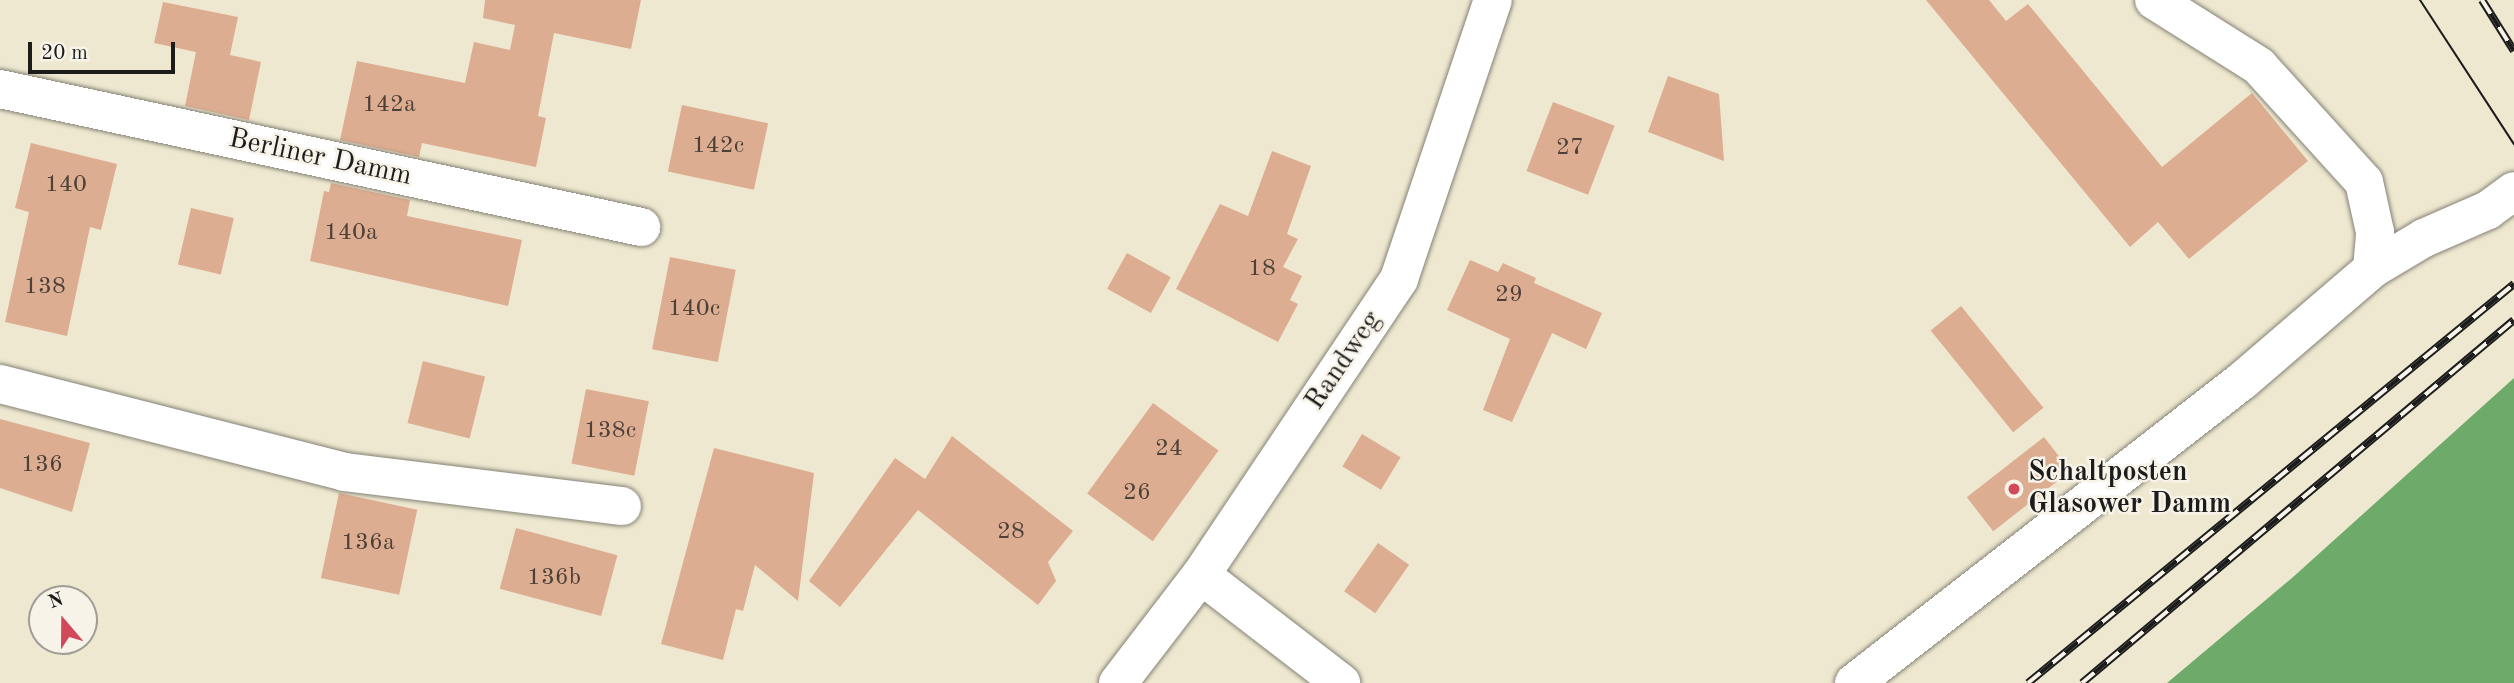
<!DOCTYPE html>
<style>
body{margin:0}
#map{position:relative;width:2514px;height:683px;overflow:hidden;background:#eee8d0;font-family:"Old Standard TT",serif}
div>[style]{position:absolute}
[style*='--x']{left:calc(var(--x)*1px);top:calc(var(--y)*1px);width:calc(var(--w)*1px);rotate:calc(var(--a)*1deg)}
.forest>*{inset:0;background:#6eaa69}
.building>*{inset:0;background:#ddad91;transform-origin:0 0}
.roads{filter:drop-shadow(0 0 2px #858276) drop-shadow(0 0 2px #858276)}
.minor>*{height:38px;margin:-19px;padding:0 19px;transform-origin:19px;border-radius:19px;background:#fff}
.tram>*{height:2px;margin:-1px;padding:0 1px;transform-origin:1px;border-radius:1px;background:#1c1c1c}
.rail>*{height:8px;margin-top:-4px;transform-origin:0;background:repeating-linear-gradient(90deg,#f7f3e8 0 16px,#1c1c1c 0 32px);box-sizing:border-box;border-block:2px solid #1c1c1c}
.dots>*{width:19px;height:19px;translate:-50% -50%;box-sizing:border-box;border:4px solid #f7f3e8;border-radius:50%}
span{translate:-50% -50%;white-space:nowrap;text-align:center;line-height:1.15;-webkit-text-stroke:5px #f7f3e8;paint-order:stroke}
.number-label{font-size:24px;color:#4c4039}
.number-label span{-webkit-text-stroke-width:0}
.street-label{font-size:28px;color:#1c1c1c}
.poi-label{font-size:28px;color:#1c1c1c;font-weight:700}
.left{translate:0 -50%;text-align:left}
.north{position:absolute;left:28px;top:585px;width:70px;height:70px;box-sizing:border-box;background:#f7f3e8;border:2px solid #9f9d96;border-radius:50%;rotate:340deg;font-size:19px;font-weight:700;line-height:28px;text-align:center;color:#1c1c1c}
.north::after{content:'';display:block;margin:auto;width:24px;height:32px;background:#d1495b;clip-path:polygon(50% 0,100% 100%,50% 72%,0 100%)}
.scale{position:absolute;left:28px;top:42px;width:147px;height:32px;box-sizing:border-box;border:4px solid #1c1c1c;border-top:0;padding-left:9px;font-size:21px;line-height:24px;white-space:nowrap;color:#1c1c1c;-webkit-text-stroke:5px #f7f3e8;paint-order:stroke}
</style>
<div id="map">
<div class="forest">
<i style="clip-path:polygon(2514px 378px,2514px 683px,2167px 683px,2292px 578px)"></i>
</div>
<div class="building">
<i style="clip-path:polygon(485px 0,641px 0,631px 49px,554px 33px,538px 116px,546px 118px,536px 167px,422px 143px,419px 157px,340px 140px,357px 61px,465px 83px,474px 42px,510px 50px,515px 25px,483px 18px)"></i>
<i style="clip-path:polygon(1926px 0,1989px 0,2006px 21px,2028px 4px,2162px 167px,2252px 93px,2308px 161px,2189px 259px,2158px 222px,2130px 247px)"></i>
<i style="clip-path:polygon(163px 2px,238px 17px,230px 55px,261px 62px,249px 120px,185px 106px,196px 52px,154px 43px)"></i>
<i style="clip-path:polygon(1668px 76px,1719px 94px,1724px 161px,1648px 132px)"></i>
<i style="left:1553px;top:102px;width:66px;height:74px;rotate:21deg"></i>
<i style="left:682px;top:105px;width:88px;height:68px;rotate:12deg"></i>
<i style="clip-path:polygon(31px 143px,117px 164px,101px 230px,90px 227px,67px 336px,5px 322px,29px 212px,15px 208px)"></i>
<i style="clip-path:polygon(1272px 151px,1311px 166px,1287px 234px,1298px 239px,1283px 267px,1302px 276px,1290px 300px,1298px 304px,1278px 342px,1176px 289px,1220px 204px,1248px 216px)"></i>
<i style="clip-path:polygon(331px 183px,410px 200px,407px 216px,522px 240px,508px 306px,310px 261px,324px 191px,329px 192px)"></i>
<i style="left:191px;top:208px;width:44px;height:58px;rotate:13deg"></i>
<i style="left:1127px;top:253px;width:50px;height:41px;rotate:29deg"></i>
<i style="left:670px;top:257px;width:67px;height:94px;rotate:11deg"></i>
<i style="clip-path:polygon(1470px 260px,1498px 272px,1503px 263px,1536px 278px,1534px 283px,1602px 313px,1586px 349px,1552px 333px,1512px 422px,1483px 410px,1510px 339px,1447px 310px)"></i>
<i style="left:1961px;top:306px;width:131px;height:39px;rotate:51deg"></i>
<i style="left:423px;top:361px;width:64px;height:64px;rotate:14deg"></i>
<i style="left:586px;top:389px;width:64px;height:76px;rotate:11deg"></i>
<i style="left:1153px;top:403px;width:81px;height:112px;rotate:36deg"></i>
<i style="clip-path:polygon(0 419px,90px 443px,72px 512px,0 488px)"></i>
<i style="left:1362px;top:434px;width:45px;height:38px;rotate:31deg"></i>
<i style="clip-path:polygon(952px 436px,1073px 531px,1048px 562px,1056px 581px,1038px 605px,918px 510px,840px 607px,809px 581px,895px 458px,925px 479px)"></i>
<i style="left:2044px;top:437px;width:43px;height:98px;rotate:52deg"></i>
<i style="clip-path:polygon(714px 448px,814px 473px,798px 601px,755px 565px,743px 611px,736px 609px,723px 660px,661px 644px)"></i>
<i style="left:339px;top:493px;width:80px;height:87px;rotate:12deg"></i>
<i style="left:516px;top:528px;width:105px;height:63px;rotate:15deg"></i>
<i style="left:1378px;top:543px;width:38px;height:59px;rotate:35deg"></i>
</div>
<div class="roads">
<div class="minor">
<i style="--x:0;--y:89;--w:656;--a:12.15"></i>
<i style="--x:2372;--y:269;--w:61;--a:-30.8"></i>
<i style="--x:2424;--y:238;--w:70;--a:-23.6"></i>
<i style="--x:2488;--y:210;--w:32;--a:-36"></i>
<i style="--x:0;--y:384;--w:355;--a:14.3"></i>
<i style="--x:344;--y:472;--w:280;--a:7"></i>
<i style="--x:1201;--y:575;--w:177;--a:37.6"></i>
<i style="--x:1118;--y:683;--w:136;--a:-52.5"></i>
<i style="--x:1201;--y:575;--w:356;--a:-56.2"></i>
<i style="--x:1399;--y:279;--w:294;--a:-71.4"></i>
<i style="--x:1854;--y:683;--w:492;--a:-37.9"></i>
<i style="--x:2242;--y:381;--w:172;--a:-40.7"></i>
<i style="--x:2372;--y:269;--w:37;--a:-85"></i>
<i style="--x:2375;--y:232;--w:51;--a:-102.4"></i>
<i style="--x:2364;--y:182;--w:156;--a:-132.2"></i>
<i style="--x:2259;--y:66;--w:124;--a:-147.8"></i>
</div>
</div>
<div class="tram">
<i style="--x:2420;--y:0;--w:172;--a:56.9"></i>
</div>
<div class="rail">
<i style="--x:2482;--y:0;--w:60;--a:57.9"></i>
<i style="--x:2028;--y:683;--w:629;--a:-39.39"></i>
<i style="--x:2082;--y:683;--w:564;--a:-40.04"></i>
</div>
<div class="dots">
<i style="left:2014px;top:489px;background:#d1495b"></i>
</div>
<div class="number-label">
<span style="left:389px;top:106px">142a</span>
<span style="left:718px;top:147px">142c</span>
<span style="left:1570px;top:149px">27</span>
<span style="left:66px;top:186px">140</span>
<span style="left:351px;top:234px">140a</span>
<span style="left:1262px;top:270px">18</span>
<span style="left:45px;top:288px">138</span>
<span style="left:1509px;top:296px">29</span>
<span style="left:694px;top:310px">140c</span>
<span style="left:610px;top:432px">138c</span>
<span style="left:1169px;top:450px">24</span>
<span style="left:42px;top:466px">136</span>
<span style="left:1137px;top:494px">26</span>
<span style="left:1011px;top:533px">28</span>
<span style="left:368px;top:544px">136a</span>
<span style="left:554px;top:579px">136b</span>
</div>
<div class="street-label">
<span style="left:320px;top:158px;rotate:12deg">Berliner Damm</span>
<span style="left:1344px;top:361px;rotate:-56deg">Randweg</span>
</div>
<div class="poi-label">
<span class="left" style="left:2028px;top:489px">Schaltposten<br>Glasower Damm</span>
</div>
<div class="north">N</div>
<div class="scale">20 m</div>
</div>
